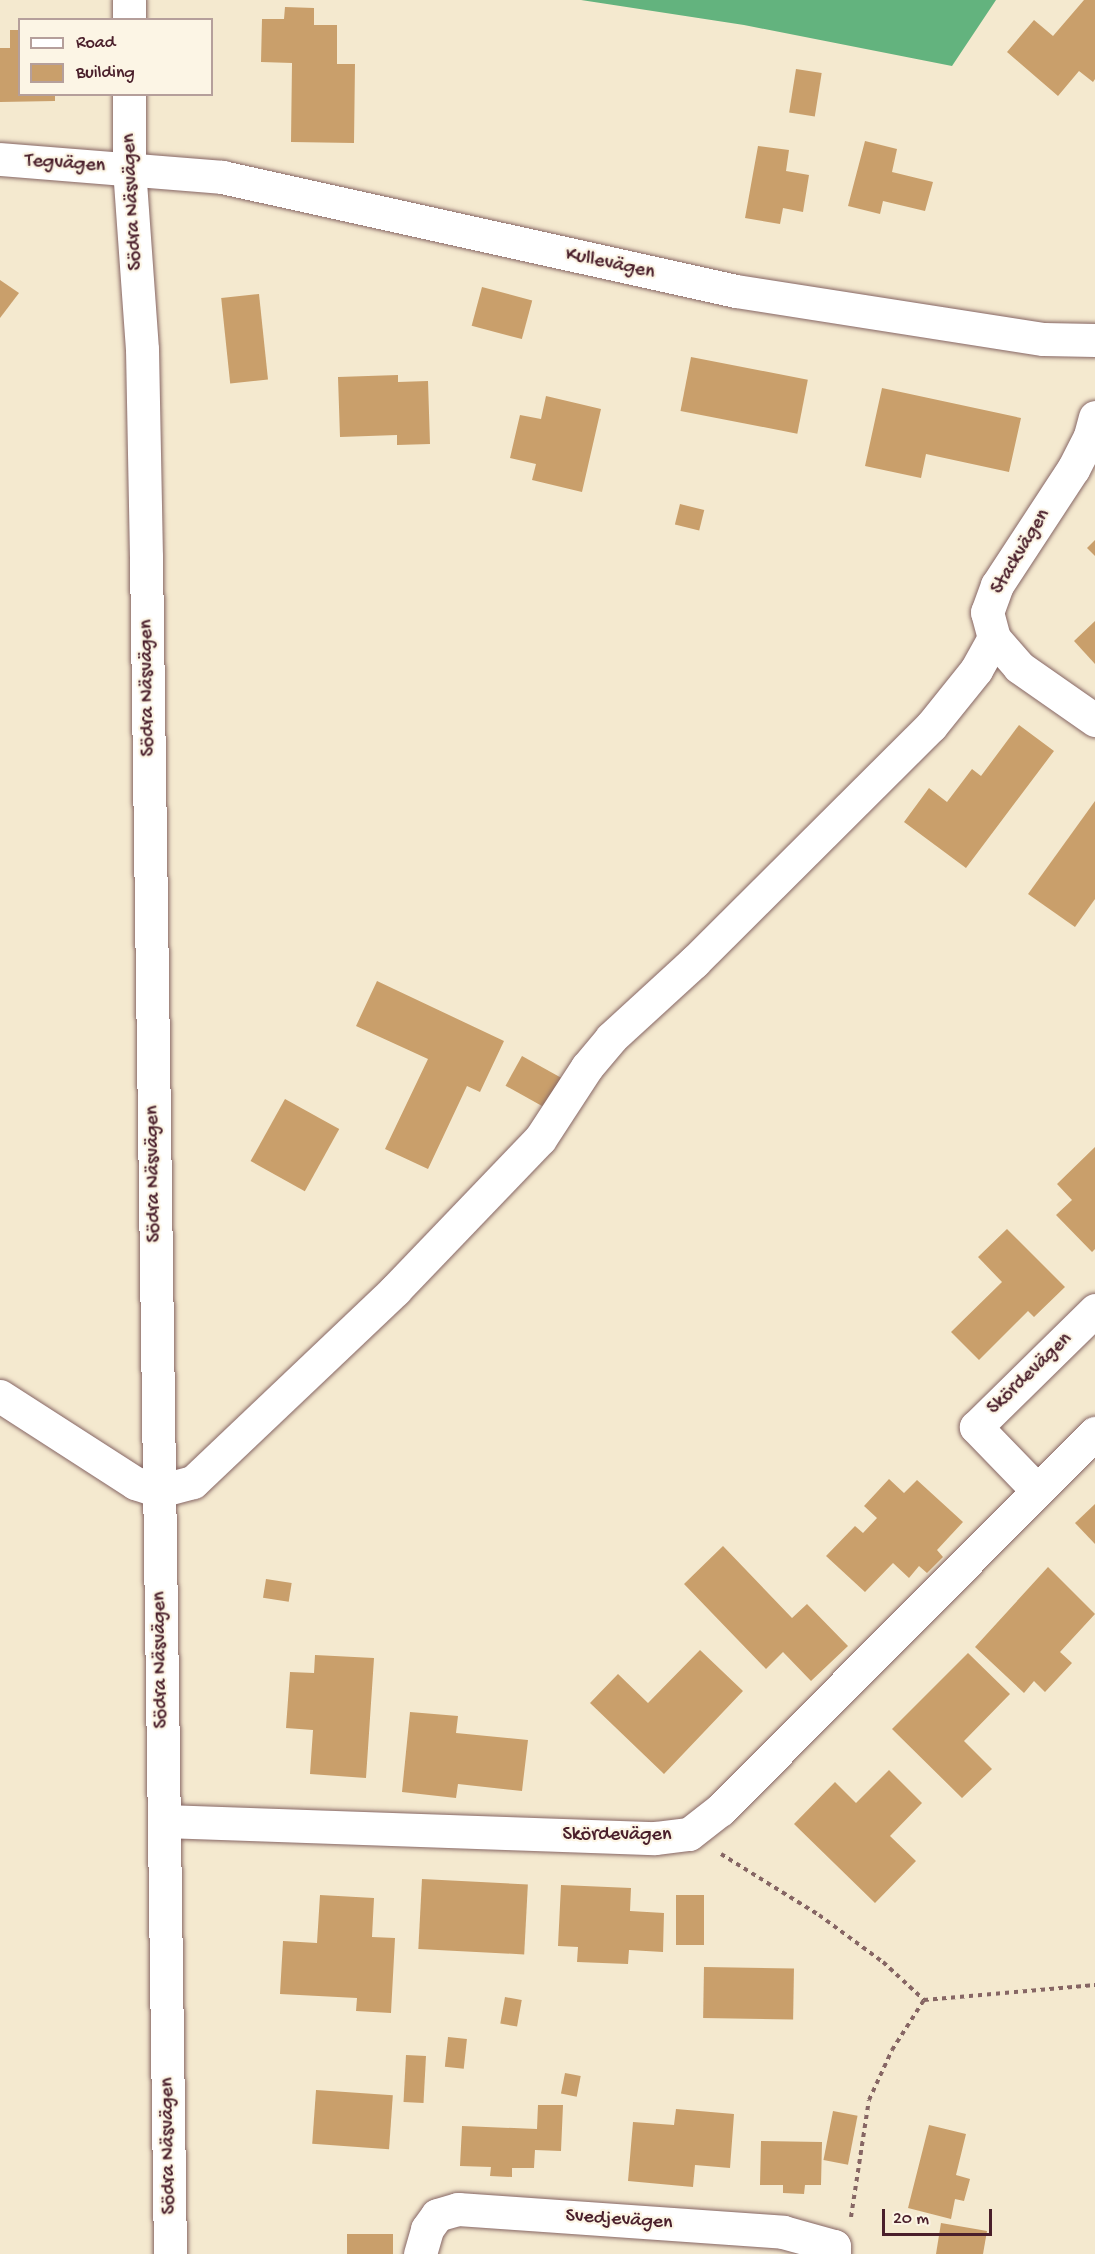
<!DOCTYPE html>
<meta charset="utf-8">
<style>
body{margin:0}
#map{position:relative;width:1095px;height:2254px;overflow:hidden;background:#f4e9cf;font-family:"Gochi Hand",sans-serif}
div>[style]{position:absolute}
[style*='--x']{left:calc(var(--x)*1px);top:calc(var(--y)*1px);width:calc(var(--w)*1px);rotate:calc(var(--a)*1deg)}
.forest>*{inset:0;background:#63b37e}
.building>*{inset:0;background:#c99f6b;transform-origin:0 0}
.path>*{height:4px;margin-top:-2px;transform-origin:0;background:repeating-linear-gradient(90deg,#866664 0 4.5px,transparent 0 9px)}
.roads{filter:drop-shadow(0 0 2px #866664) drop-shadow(0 0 2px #866664)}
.street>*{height:33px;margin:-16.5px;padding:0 16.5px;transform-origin:16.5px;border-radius:16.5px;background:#fff}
span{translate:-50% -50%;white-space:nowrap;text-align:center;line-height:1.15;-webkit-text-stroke:4.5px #fcf5e5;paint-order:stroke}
.street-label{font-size:20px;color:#4a1f2b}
.legend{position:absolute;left:18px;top:18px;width:195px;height:78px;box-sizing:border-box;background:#fcf5e5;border:2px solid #b59f9b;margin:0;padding:8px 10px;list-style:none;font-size:18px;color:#4a1f2b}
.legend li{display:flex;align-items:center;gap:12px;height:30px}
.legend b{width:30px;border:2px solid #b59f9b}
.scale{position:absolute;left:882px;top:2209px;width:110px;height:27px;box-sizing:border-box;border:3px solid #4a1f2b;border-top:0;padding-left:8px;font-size:18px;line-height:21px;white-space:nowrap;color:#4a1f2b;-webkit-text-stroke:4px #fcf5e5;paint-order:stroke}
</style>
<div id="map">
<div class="forest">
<i style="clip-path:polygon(581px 0,996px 0,952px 66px,744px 25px)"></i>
</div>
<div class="building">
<i style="clip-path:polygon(1084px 0,1095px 0,1095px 79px,1093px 82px,1079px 71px,1058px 96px,1007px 52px,1034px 20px,1053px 36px)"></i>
<i style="clip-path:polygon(285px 7px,314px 8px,314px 25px,337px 25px,337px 64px,355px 64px,354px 143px,291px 142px,292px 63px,261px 62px,262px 19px,284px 19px)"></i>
<i style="clip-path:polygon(10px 30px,20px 30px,20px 94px,55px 94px,55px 101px,0 102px,0 48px,10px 48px)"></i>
<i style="left:796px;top:69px;width:26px;height:44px;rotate:9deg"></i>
<i style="clip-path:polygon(865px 141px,897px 149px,892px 172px,933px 182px,925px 211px,883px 201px,880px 214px,848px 206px)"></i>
<i style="clip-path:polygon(758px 146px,789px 150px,786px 171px,809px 175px,803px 212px,783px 208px,780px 224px,745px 218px)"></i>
<i style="clip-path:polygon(0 280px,19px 293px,0 318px)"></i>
<i style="left:482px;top:287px;width:52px;height:40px;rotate:15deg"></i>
<i style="left:259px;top:294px;width:86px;height:38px;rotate:84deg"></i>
<i style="left:691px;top:357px;width:119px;height:55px;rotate:11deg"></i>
<i style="clip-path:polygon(398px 375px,398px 382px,428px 381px,430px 444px,397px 445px,397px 435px,340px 437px,338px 377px)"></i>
<i style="clip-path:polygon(882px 388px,1021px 418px,1009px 472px,926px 454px,921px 478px,865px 466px)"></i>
<i style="clip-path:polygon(546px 396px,601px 409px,582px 492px,532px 480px,536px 464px,510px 458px,520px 415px,541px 419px)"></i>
<i style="left:680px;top:504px;width:25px;height:21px;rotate:14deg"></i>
<i style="clip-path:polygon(1095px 540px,1095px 556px,1087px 548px)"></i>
<i style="clip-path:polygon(1095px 621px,1095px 664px,1074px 641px)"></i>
<i style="clip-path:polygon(1019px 725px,1054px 751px,966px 868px,904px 822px,929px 788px,947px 802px,972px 769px,981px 776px)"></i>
<i style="clip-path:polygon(1095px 801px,1095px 899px,1075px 927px,1028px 894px)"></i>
<i style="clip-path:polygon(377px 981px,504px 1041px,480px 1092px,467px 1086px,428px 1169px,385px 1149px,428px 1059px,356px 1026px)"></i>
<i style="left:522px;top:1056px;width:55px;height:34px;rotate:29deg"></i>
<i style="left:285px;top:1099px;width:62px;height:71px;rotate:29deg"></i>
<i style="clip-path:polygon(1095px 1147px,1095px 1249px,1092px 1252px,1056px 1215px,1072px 1200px,1057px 1184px)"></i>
<i style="clip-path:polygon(1007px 1229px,1065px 1287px,1034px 1317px,1028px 1311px,979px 1360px,951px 1332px,1002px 1282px,978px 1257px)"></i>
<i style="clip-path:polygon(889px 1479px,904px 1493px,917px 1480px,963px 1522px,937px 1550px,943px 1557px,927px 1573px,919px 1566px,909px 1578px,893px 1563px,865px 1592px,826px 1556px,855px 1526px,863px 1533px,877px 1518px,864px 1506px)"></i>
<i style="clip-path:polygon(1095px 1504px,1095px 1544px,1075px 1523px)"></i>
<i style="clip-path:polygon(723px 1546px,792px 1618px,807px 1604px,848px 1646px,811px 1681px,783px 1652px,766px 1669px,684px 1584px)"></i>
<i style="clip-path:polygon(1048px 1567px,1095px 1614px,1060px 1652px,1072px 1663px,1045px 1692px,1034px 1681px,1024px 1693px,975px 1647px)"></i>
<i style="left:266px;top:1579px;width:26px;height:19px;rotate:9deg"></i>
<i style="clip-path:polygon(700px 1650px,743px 1691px,664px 1774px,590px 1703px,618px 1674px,648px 1703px)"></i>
<i style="clip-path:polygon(968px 1653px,1010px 1694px,964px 1741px,992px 1769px,962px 1798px,892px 1729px)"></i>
<i style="clip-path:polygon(315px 1655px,374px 1658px,366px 1778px,310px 1774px,313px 1730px,286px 1728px,290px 1672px,314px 1673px)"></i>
<i style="clip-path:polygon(410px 1712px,458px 1716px,456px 1733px,528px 1740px,522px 1791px,458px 1784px,456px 1798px,402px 1792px)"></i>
<i style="clip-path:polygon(889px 1770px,922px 1803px,890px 1836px,916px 1861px,875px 1903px,794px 1824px,835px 1782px,856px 1803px)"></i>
<i style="left:422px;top:1879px;width:106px;height:70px;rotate:3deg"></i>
<i style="clip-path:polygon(561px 1885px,631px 1888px,630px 1911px,664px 1913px,663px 1952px,629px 1950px,628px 1964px,577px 1962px,578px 1947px,558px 1946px)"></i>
<i style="clip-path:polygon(320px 1895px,374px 1898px,372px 1937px,395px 1938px,391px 2013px,356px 2011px,357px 1998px,280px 1994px,283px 1941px,317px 1943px)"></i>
<i style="left:676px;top:1895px;width:28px;height:50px"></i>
<i style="left:704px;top:1967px;width:90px;height:51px;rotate:1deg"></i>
<i style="left:505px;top:1997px;width:17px;height:27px;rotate:10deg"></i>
<i style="left:448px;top:2037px;width:19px;height:30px;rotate:6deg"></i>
<i style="left:406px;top:2055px;width:20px;height:47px;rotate:3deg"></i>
<i style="left:565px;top:2073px;width:16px;height:21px;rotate:11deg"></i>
<i style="left:316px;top:2090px;width:77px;height:54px;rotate:4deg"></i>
<i style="clip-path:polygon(538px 2105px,563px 2105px,561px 2151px,535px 2150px,534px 2168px,512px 2168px,512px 2177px,490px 2176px,491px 2167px,460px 2166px,462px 2126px,537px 2129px)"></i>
<i style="clip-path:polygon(676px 2109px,734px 2114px,730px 2168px,695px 2165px,693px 2187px,628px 2181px,633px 2122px,674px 2125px)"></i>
<i style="left:833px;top:2111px;width:25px;height:50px;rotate:11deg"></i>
<i style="clip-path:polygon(929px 2125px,966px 2134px,956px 2175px,970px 2179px,964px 2201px,955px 2199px,951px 2219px,908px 2208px)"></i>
<i style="clip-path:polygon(761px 2141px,822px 2142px,821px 2185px,805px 2185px,804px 2194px,783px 2193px,783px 2185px,760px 2185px)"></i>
<i style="clip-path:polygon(941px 2223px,987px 2231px,983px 2254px,936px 2254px)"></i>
<i style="left:347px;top:2234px;width:46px;height:20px"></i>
</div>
<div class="path">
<i style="--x:721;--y:1854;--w:115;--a:31.9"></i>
<i style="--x:819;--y:1915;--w:79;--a:36.3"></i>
<i style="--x:883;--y:1962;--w:56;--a:42.8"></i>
<i style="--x:924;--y:2000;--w:172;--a:-5"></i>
<i style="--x:851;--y:2217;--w:118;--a:-81.3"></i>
<i style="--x:869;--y:2100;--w:55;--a:-65.3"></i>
<i style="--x:892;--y:2050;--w:59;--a:-57.4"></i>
</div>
<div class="roads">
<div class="street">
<i style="--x:129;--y:0;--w:20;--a:90"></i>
<i style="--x:129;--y:94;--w:74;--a:90"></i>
<i style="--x:129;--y:168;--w:181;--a:85.9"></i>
<i style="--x:142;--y:349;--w:208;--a:88.9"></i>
<i style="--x:146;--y:557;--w:1697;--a:89.19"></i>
<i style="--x:0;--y:159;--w:223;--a:4.6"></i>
<i style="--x:222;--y:177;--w:526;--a:12.51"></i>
<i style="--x:736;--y:291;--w:311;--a:8.9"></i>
<i style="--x:1043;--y:339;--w:52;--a:1.1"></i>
<i style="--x:1095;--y:417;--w:20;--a:105"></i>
<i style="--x:1090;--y:436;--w:37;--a:117"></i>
<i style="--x:1073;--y:469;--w:139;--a:123.2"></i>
<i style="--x:997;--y:585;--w:29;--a:110"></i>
<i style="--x:987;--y:612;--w:27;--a:75"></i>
<i style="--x:994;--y:638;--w:38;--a:49"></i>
<i style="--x:1019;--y:667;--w:93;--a:34.9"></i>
<i style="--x:0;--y:1396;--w:161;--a:32.8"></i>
<i style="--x:135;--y:1483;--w:25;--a:18"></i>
<i style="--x:159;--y:1491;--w:35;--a:-15"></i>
<i style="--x:193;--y:1482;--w:279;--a:-43.5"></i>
<i style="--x:395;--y:1290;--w:209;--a:-46.2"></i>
<i style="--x:540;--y:1139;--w:86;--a:-56.9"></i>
<i style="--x:587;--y:1067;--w:38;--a:-50"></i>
<i style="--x:611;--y:1038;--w:113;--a:-42.5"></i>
<i style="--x:694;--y:962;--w:334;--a:-44.9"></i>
<i style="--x:931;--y:726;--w:72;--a:-51.2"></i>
<i style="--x:976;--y:670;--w:37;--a:-61"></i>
<i style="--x:1037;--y:1490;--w:88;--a:-134.1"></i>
<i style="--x:976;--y:1427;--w:167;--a:-44.5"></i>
<i style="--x:164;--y:1821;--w:491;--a:2"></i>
<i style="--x:655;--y:1838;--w:34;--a:-7"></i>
<i style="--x:689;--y:1834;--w:39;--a:-38"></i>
<i style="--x:720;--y:1810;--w:532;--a:-45.15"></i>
<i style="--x:420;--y:2254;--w:26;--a:-74"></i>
<i style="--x:427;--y:2229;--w:17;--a:-54"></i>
<i style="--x:437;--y:2215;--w:22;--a:-16"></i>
<i style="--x:458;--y:2209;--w:326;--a:4"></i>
<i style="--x:783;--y:2232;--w:53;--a:15.4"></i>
<i style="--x:834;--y:2246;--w:8;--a:90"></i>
</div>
</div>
<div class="street-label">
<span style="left:65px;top:164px;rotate:4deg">Tegvägen</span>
<span style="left:133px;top:202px;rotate:-93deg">Södra Näsvägen</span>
<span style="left:610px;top:264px;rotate:12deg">Kullevägen</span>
<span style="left:1021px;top:552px;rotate:-59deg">Stackvägen</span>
<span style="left:148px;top:688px;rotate:-91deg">Södra Näsvägen</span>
<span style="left:154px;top:1174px;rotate:-91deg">Södra Näsvägen</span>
<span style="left:1030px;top:1374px;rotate:-44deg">Skördevägen</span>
<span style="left:161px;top:1660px;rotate:-91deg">Södra Näsvägen</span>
<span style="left:617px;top:1835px">Skördevägen</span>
<span style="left:169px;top:2146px;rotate:-91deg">Södra Näsvägen</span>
<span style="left:619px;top:2220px;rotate:4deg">Svedjevägen</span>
</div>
<ul class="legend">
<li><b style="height:8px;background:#fff"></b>Road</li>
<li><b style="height:16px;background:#c99f6b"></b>Building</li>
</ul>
<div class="scale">20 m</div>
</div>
